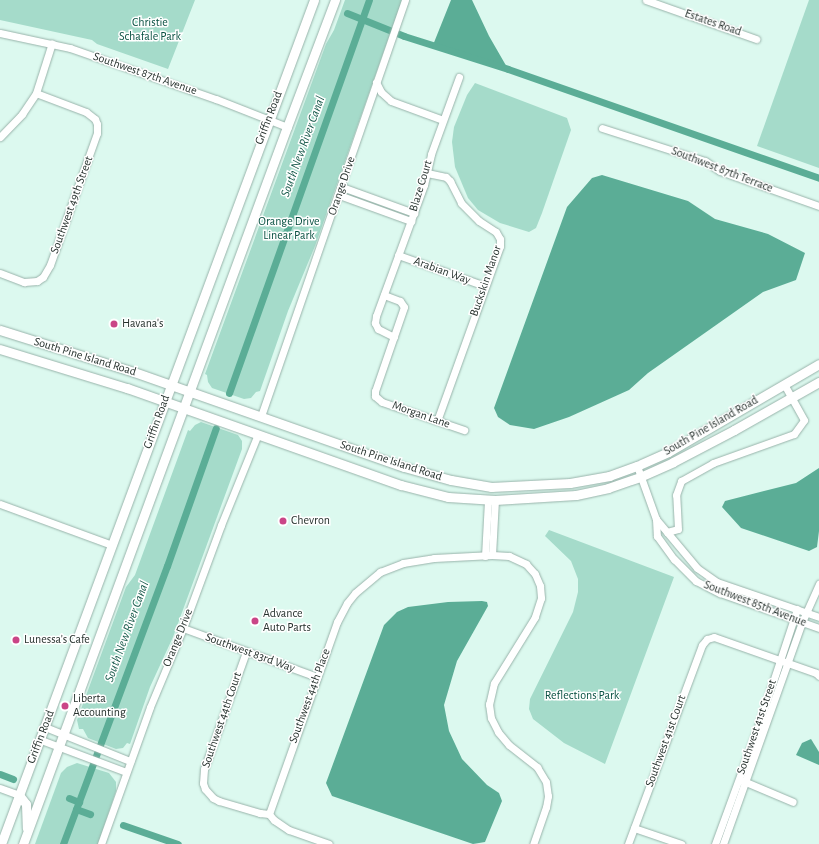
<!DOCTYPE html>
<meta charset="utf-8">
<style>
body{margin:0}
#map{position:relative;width:819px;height:844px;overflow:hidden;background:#dcf9ef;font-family:"Alegreya Sans",sans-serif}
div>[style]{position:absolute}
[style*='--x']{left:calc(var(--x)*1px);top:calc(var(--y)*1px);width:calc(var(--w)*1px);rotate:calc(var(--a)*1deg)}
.green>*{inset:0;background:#a5dbca}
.water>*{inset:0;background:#5bad96}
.canal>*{height:7px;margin:-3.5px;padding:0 3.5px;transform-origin:3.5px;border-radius:3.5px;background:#5bad96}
.roads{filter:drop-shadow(0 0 1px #98b3aa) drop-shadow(0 0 1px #98b3aa)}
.minor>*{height:7px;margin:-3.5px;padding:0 3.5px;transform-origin:3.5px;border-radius:3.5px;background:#fff}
.major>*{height:9px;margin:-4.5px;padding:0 4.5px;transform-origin:4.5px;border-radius:4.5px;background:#fff}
.dots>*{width:11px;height:11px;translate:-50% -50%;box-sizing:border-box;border:2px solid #fff;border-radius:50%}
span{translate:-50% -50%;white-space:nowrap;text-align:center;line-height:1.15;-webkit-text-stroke:3px #fff;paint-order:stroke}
.park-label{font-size:12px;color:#085041}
.street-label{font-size:12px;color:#26312d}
.poi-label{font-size:12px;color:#26312d}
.left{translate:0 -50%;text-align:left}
.water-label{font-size:13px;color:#185a4b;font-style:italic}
</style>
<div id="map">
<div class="green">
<i style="clip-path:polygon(0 0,195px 0,168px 69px,97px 44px,92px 40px,0 20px)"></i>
<i style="clip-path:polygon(345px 0,402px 0,315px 246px,288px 311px,260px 391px,256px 392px,251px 398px,244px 399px,212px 388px,208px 382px,207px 375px,205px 374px,326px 44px,334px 30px)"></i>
<i style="clip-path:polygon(809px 0,819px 0,819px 168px,757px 146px)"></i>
<i style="clip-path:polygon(475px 83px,567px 118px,571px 130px,542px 213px,536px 228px,529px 232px,500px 223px,478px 210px,468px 198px,455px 167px,452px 142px,454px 127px,467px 95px)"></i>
<i style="clip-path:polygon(201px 422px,238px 435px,242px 441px,242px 449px,173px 637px,150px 687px,130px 744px,127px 743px,123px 748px,116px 749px,88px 738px,83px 729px,79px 729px,77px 720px,126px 587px,135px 575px,188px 430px,190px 431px,195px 425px)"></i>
<i style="clip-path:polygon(549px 530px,674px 577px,605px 764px,564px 743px,533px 719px,529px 709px,530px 699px,573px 612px,578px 592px,578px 579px,571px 561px,545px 536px)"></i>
<i style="clip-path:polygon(77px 763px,109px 773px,116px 782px,116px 791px,98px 844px,35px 844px,61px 773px,67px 767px)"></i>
</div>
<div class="water">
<i style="clip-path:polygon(451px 0,472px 0,489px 36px,508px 69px,433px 45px)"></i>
<i style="clip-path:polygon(602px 175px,688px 201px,715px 219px,768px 234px,805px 253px,796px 280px,763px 292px,648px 373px,629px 390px,569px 417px,534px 429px,510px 425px,498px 417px,494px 408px,567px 207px,592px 178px)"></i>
<i style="clip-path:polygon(819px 468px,819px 531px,817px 547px,809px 551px,741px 528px,722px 507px,725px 501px,796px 483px)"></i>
<i style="clip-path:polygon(482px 601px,487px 602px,488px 606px,457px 661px,444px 705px,449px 731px,462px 759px,487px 785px,499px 793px,502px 801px,485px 842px,473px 844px,332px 796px,326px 783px,384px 625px,397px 612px,408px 607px,448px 602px)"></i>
<i style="clip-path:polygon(811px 739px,819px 752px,819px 765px,796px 755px,802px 743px)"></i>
</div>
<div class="canal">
<i style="--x:347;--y:13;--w:61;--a:22"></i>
<i style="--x:404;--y:36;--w:109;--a:17.6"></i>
<i style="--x:508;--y:69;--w:330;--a:19.3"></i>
<i style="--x:229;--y:393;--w:417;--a:-70.4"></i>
<i style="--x:0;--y:774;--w:14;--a:21"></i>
<i style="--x:69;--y:798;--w:11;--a:22"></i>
<i style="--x:76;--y:809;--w:15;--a:20"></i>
<i style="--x:123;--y:825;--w:58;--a:19.1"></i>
<i style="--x:63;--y:844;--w:297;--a:-69.5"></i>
<i style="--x:167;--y:566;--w:146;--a:-70.5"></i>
</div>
<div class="roads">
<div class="minor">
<i style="--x:646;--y:0;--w:117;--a:19.5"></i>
<i style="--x:0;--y:33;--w:72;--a:12.1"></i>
<i style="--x:70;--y:48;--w:155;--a:19.3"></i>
<i style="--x:216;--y:99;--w:76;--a:21.5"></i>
<i style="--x:376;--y:82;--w:11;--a:63"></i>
<i style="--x:381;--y:92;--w:13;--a:42"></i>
<i style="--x:391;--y:101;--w:55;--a:20.1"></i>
<i style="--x:602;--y:128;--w:108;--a:17.8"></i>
<i style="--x:705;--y:161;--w:18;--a:34"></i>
<i style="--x:720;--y:171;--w:105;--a:19.5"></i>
<i style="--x:0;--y:137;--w:32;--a:-46"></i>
<i style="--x:22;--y:114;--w:25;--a:-56"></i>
<i style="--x:36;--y:93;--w:52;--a:-72.3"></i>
<i style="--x:427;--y:173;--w:19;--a:12"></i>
<i style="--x:446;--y:177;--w:6;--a:45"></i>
<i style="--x:450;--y:181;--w:25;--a:63"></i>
<i style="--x:461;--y:203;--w:25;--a:45"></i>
<i style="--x:479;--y:221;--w:20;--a:33"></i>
<i style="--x:496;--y:232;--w:8;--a:60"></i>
<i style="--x:500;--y:239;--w:7;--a:90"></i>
<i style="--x:500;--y:246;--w:186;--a:109.8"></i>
<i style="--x:342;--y:187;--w:77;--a:19.9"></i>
<i style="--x:339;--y:195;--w:77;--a:19.9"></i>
<i style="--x:398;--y:255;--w:92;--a:19.6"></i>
<i style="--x:0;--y:273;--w:26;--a:21"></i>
<i style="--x:24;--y:282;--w:13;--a:-4"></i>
<i style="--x:37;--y:281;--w:7;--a:-34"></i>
<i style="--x:43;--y:277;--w:14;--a:-60"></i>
<i style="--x:50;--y:265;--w:140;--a:-70.4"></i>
<i style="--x:97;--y:133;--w:9;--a:-90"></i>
<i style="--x:97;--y:124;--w:5;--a:-112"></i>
<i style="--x:95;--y:119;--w:11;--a:-142"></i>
<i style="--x:86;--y:112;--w:53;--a:-159.2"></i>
<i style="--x:384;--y:295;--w:17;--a:21"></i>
<i style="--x:400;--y:301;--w:7;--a:56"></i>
<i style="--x:404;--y:307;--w:89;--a:109"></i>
<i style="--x:375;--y:391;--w:5;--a:90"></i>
<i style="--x:375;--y:396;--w:9;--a:41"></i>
<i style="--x:382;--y:402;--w:87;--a:18.9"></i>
<i style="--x:394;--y:337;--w:18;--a:-153"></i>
<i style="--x:378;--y:329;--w:7;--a:-117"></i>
<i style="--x:375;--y:323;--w:7;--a:-82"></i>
<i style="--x:376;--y:316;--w:140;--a:-69.9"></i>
<i style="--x:424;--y:185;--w:32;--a:-77"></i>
<i style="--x:431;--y:154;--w:82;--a:-70"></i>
<i style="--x:261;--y:416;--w:440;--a:-70.9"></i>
<i style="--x:637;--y:466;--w:56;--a:70.3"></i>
<i style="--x:656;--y:519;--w:64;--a:50.1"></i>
<i style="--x:697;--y:568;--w:24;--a:35"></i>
<i style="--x:717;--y:582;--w:108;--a:18.9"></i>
<i style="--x:0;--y:504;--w:119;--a:20.1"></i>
<i style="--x:656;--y:519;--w:17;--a:87"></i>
<i style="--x:657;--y:536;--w:29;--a:54"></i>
<i style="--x:674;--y:559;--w:31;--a:45"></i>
<i style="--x:696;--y:581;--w:27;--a:27"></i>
<i style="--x:720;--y:593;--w:105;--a:19.5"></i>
<i style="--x:667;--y:532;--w:11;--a:-15"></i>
<i style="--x:678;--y:529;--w:34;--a:-93"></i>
<i style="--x:676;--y:495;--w:15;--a:-70"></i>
<i style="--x:681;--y:481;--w:37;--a:-29"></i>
<i style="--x:713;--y:463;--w:86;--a:-19.7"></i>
<i style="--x:794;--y:434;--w:17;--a:-54"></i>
<i style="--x:804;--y:420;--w:41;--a:-119.1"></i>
<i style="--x:492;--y:555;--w:55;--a:-86.9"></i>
<i style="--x:485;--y:556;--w:56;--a:-86.9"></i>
<i style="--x:183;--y:628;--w:143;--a:20.1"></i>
<i style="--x:246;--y:652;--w:124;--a:109.7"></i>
<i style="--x:204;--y:769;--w:14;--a:94"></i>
<i style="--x:203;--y:783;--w:6;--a:72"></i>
<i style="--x:205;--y:789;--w:12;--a:48"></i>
<i style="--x:213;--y:798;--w:7;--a:27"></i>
<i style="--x:219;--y:801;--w:43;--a:16.3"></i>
<i style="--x:260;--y:813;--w:9;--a:6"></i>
<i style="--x:269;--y:814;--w:8;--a:50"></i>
<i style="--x:274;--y:820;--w:18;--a:34"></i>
<i style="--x:289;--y:830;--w:42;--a:19.3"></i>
<i style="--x:45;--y:727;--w:92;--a:21.8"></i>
<i style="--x:41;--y:740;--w:91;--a:20.6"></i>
<i style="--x:741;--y:780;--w:56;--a:22.9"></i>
<i style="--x:0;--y:788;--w:20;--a:20"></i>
<i style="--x:269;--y:814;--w:204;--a:-70.5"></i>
<i style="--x:337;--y:622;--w:21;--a:-62"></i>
<i style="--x:347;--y:603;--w:13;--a:-51"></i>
<i style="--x:355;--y:593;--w:33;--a:-40"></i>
<i style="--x:380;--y:572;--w:25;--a:-21"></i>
<i style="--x:403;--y:563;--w:31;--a:-9"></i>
<i style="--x:434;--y:558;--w:58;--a:-3"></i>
<i style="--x:492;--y:555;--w:17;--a:3"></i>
<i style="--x:509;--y:556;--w:19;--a:25"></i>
<i style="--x:526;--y:564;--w:13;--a:48"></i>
<i style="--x:535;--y:574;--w:13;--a:67"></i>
<i style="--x:540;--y:586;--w:12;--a:85"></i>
<i style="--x:541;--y:598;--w:20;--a:108"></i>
<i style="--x:535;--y:617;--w:78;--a:121.8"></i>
<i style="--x:494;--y:683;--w:22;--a:103"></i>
<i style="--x:489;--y:704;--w:14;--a:82"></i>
<i style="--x:491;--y:718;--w:16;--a:63"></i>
<i style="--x:498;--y:732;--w:17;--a:50"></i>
<i style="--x:509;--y:745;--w:36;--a:38"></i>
<i style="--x:537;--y:767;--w:17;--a:59"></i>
<i style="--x:546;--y:782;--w:14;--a:82"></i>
<i style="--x:548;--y:796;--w:11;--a:100"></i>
<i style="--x:546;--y:807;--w:39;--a:109"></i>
<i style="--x:634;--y:828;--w:50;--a:18.8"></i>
<i style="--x:101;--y:844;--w:145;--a:-70.3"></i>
<i style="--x:150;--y:707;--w:86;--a:-67.3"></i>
<i style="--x:183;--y:628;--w:110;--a:-69.7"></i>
<i style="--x:221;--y:525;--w:98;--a:-67.9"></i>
<i style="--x:628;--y:844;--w:212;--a:-69.6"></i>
<i style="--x:702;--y:645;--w:8;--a:-50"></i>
<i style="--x:707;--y:639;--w:7;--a:-16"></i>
<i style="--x:714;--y:637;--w:108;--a:19.4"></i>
<i style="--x:816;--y:673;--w:4;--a:45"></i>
<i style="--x:715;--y:844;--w:131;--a:-69.9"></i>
<i style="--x:760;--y:721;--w:118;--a:-71.7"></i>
<i style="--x:723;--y:844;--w:236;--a:-70.4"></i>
<i style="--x:802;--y:622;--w:42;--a:-65.9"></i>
</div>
<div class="major">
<i style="--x:0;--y:330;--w:140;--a:17.4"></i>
<i style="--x:134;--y:372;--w:286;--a:19.4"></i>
<i style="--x:404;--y:467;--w:49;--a:15.5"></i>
<i style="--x:451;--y:480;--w:41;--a:9.9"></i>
<i style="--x:491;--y:487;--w:79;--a:-2.9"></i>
<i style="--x:570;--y:483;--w:40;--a:-10"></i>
<i style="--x:609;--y:476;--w:30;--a:-20"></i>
<i style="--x:637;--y:466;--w:34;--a:-24"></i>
<i style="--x:668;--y:452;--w:175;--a:-30.2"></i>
<i style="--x:0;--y:349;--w:133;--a:17.1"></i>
<i style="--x:127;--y:388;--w:291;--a:19.5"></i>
<i style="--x:401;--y:485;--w:49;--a:14.3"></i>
<i style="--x:448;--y:497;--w:47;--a:3.7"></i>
<i style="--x:495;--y:500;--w:81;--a:-3.5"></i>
<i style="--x:576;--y:495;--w:33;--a:-12"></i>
<i style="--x:608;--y:488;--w:34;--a:-19"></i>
<i style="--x:640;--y:477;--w:36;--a:-24"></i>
<i style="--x:673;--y:462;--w:69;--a:-27.7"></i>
<i style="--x:734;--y:430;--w:98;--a:-29.5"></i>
<i style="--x:19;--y:795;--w:11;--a:52"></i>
<i style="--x:26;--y:804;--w:24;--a:88"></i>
<i style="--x:1;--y:844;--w:900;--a:-69.65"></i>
<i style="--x:23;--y:844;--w:764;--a:-69.79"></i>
<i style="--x:287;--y:127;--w:136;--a:-69.3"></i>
</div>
</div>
<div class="dots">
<i style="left:114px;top:324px;background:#ca4587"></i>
<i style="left:283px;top:521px;background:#ca4587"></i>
<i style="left:255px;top:621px;background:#ca4587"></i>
<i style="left:16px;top:640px;background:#ca4587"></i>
<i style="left:65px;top:706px;background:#ca4587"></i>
</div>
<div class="park-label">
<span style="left:150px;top:30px">Christie<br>Schafale Park</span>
<span style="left:289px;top:229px">Orange Drive<br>Linear Park</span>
<span style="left:582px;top:696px">Reflections Park</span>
</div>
<div class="street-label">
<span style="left:713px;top:23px;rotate:19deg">Estates Road</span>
<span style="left:145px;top:74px;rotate:19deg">Southwest 87th Avenue</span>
<span style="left:269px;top:118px;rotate:-69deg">Griffin Road</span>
<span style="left:722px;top:170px;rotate:21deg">Southwest 87th Terrace</span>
<span style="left:342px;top:186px;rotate:-71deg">Orange Drive</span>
<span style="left:421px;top:186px;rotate:-73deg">Blaze Court</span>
<span style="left:72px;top:205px;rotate:-70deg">Southwest 49th Street</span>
<span style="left:442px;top:271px;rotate:20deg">Arabian Way</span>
<span style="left:486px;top:281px;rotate:-71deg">Buckskin Manor</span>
<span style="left:85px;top:357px;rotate:17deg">South Pine Island Road</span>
<span style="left:421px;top:415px;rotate:19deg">Morgan Lane</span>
<span style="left:157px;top:422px;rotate:-70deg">Griffin Road</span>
<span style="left:711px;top:426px;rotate:-30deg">South Pine Island Road</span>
<span style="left:391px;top:461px;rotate:18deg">South Pine Island Road</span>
<span style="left:755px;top:604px;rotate:21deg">Southwest 85th Avenue</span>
<span style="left:178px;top:638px;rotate:-68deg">Orange Drive</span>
<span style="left:250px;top:653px;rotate:20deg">Southwest 83rd Way</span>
<span style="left:310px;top:696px;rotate:-70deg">Southwest 44th Place</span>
<span style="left:222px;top:720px;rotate:-71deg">Southwest 44th Court</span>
<span style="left:757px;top:727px;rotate:-71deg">Southwest 41st Street</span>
<span style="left:41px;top:737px;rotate:-69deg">Griffin Road</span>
<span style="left:666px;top:741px;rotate:-70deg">Southwest 41st Court</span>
</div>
<div class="poi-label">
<span class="left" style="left:122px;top:324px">Havana's</span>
<span class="left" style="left:291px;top:521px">Chevron</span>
<span class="left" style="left:263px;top:621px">Advance<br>Auto Parts</span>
<span class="left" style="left:24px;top:640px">Lunessa’s Cafe</span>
<span class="left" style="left:73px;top:706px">Liberta<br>Accounting</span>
</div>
<div class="water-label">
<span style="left:304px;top:147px;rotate:-70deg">South New River Canal</span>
<span style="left:128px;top:632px;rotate:-70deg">South New River Canal</span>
</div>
</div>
